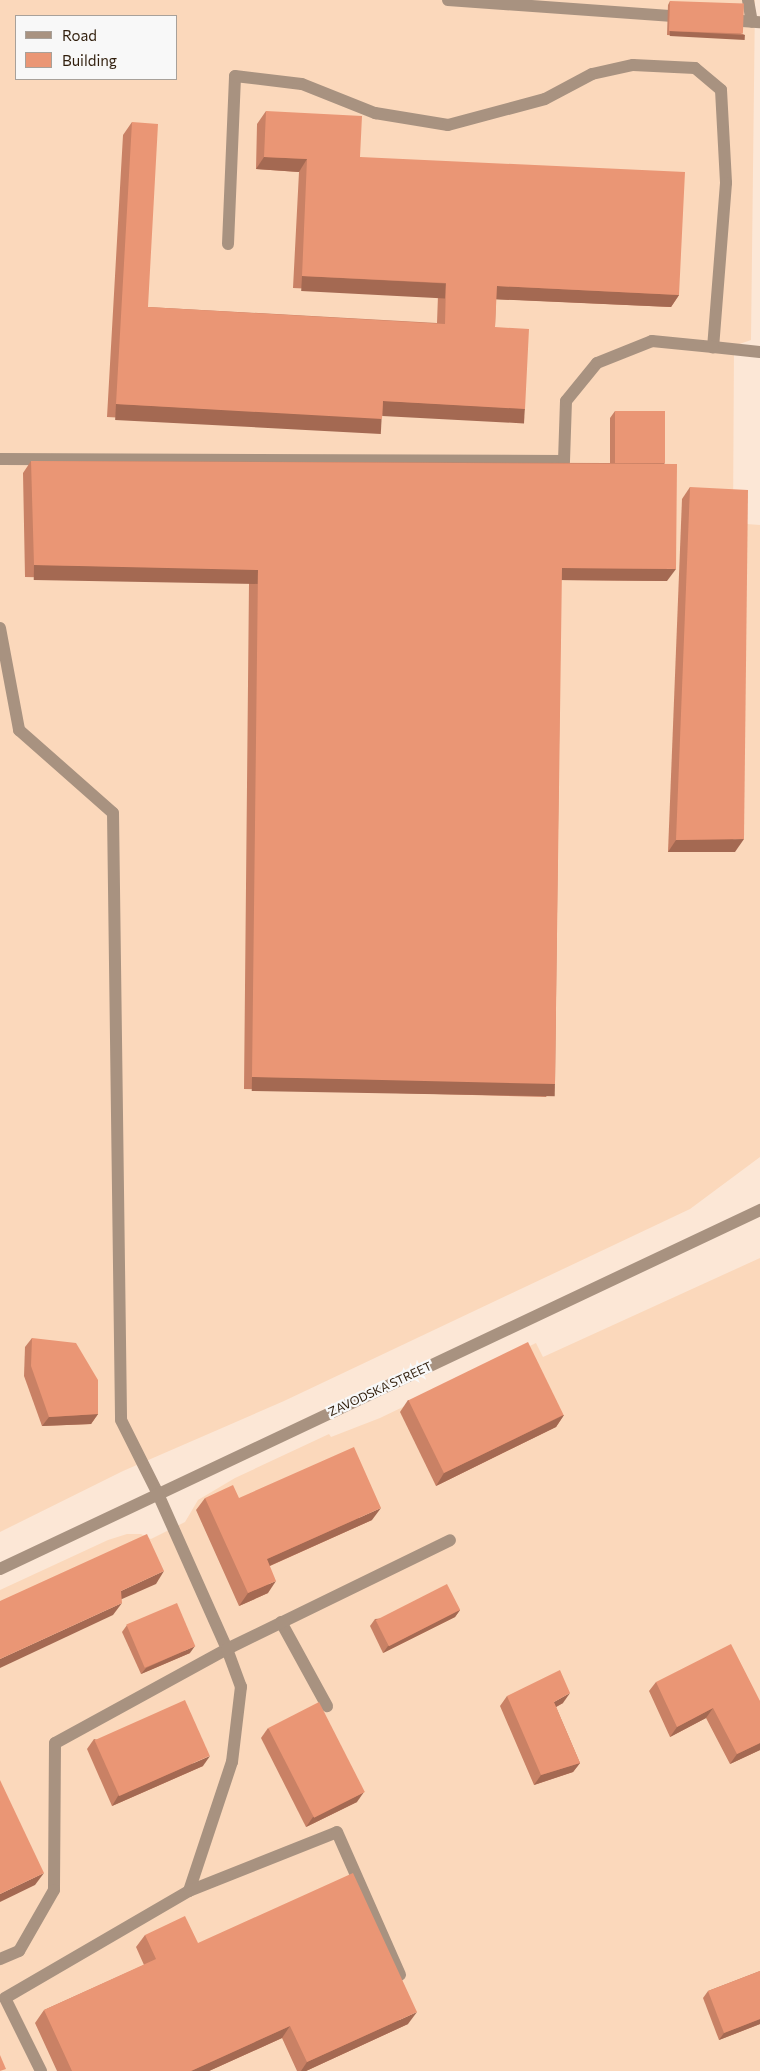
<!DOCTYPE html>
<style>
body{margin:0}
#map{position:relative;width:760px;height:2071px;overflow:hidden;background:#fce7d6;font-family:Commissioner,sans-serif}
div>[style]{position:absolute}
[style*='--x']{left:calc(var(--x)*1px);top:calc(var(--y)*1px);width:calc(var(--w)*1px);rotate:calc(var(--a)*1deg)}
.built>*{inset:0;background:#fbd8bb}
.lane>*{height:12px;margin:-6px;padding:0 6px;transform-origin:6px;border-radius:6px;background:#a89280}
.street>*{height:12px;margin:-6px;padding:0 6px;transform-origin:6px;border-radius:6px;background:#a89280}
.wall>*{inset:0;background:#c98165}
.shaded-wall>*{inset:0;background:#a46952;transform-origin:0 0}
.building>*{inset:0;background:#ea9675;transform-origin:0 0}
span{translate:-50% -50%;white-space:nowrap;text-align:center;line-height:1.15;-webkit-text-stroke:4.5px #f8f8f8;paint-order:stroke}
.street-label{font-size:12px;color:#301e0c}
.legend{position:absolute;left:15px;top:15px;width:162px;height:65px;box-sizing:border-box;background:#f8f8f8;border:1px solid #a8a19a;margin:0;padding:6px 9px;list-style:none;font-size:15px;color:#301e0c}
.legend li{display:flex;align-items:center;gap:10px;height:25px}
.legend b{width:25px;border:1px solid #a8a19a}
</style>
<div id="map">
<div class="built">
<i style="clip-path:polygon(evenodd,0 0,755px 0,751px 340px,734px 346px,733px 523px,760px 525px,760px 1157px,690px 1209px,284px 1401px,123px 1471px,0 1532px,0 0,16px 16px,176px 16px,176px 79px,16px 79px,16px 16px)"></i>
<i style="clip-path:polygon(760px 1258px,760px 2071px,0 2071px,0 1590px,108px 1540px,127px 1534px,141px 1534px,151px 1539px,185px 1522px,198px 1500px,235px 1478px,329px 1434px,331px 1437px,380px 1418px,536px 1343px,543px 1357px)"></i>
</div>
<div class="lane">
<i style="--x:448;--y:0;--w:236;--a:4.1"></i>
<i style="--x:748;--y:0;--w:22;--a:80"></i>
<i style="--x:728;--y:20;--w:32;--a:4"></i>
<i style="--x:228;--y:244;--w:168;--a:-87.6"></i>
<i style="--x:235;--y:76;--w:67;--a:6.8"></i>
<i style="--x:302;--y:84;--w:79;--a:21.7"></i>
<i style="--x:375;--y:113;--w:74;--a:9.3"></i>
<i style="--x:448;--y:125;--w:100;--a:-15"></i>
<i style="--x:545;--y:99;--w:53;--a:-28"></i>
<i style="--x:592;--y:74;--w:42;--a:-12.4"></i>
<i style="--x:633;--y:65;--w:62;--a:2.8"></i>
<i style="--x:695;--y:68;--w:34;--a:40"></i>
<i style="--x:721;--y:90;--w:93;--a:86.9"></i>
<i style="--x:726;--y:183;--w:165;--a:94.5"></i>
<i style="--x:713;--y:347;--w:47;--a:6.1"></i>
<i style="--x:0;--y:459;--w:564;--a:0.2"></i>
<i style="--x:564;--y:461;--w:60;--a:-88.1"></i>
<i style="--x:566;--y:401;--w:49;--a:-50.8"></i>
<i style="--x:597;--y:363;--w:59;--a:-21.8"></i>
<i style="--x:652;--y:341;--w:61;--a:5.6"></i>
<i style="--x:0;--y:628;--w:104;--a:79.4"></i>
<i style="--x:19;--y:730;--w:125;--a:41.4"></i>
<i style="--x:113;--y:813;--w:607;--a:89.24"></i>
<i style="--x:121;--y:1420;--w:83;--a:63.4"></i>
<i style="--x:158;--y:1494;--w:170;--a:66"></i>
<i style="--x:227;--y:1649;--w:196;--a:151.3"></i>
<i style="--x:55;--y:1743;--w:147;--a:90.4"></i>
<i style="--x:54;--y:1890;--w:70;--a:119.8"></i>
<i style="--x:19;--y:1951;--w:21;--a:157"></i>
<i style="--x:281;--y:1622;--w:96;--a:61.3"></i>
<i style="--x:189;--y:1891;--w:136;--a:-71.6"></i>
<i style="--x:232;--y:1762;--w:76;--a:-83.2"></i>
<i style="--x:241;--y:1687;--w:40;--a:-110.2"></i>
<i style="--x:227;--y:1649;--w:248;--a:-26"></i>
<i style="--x:41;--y:2071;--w:81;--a:-116.3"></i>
<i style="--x:5;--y:1998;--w:213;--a:-30.2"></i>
<i style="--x:189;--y:1891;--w:159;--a:-21.7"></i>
<i style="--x:337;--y:1832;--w:156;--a:66.2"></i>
</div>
<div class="street">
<i style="--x:0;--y:1569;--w:841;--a:-25.28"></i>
</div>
<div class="wall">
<i style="clip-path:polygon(670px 1px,745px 35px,742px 39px,667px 35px,668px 5px)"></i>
<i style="clip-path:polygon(266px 111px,360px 157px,679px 295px,671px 307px,496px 299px,495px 327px,525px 409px,516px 422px,383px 414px,374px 431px,107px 417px,123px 135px,132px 122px,148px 307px,437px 323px,438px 295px,293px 288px,299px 172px,256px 169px,257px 124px)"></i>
<i style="clip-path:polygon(615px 411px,665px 464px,667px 581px,561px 580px,555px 1084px,546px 1097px,244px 1089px,249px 582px,25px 577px,23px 473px,31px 461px,610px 463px,610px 418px)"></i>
<i style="clip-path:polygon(690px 487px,735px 852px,668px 852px,682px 499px)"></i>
<i style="clip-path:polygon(32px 1338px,98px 1414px,91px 1424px,42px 1426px,24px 1376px,25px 1347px)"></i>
<i style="clip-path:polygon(408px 1400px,564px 1415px,556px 1427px,436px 1486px,400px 1412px)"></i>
<i style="clip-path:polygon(205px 1498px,239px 1498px,372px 1520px,270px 1566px,268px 1593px,239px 1606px,196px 1510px)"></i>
<i style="clip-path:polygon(460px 1610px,455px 1617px,383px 1653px,370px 1626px,375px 1619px)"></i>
<i style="clip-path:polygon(127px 1625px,190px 1653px,141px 1674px,122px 1632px)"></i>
<i style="clip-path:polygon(656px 1682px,760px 1701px,760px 1750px,730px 1764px,706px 1718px,670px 1737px,649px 1691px)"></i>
<i style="clip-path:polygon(507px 1696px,563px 1703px,556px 1707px,580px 1763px,573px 1772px,534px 1785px,500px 1706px)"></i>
<i style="clip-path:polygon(268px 1728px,357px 1802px,306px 1827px,261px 1738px)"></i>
<i style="clip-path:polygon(94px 1739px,203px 1766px,112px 1806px,87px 1749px)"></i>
<i style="clip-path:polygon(145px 1935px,198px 1943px,408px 2024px,306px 2071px,297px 2071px,282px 2038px,209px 2071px,57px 2071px,35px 2023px,44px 2010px,144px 1965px,136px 1947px)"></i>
<i style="clip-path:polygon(760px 1971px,760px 2024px,719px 2040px,703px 1998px,708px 1991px)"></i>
</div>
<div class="shaded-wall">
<i style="left:670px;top:31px;width:75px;height:5px;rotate:3deg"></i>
<i style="clip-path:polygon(264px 157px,307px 159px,299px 172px,256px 169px)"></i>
<i style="left:302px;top:276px;width:144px;height:15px;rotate:3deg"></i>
<i style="clip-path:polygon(497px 286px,679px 295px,671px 307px,488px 299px)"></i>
<i style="left:383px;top:401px;width:142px;height:15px;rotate:3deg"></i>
<i style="left:116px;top:404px;width:266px;height:16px;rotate:3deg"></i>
<i style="left:34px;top:565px;width:224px;height:15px;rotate:1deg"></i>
<i style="clip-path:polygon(562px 568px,676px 569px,667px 581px,553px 580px)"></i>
<i style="clip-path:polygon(744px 839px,735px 852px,668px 852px,676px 840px)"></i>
<i style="left:252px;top:1077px;width:303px;height:14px;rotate:1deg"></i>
<i style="clip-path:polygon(98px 1414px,91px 1424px,42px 1426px,49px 1417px)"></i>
<i style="clip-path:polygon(564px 1415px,556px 1427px,436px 1486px,444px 1473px)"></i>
<i style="clip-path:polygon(381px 1508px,372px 1520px,258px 1571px,267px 1559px)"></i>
<i style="clip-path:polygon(164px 1571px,156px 1584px,113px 1603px,121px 1591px)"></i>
<i style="clip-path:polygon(276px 1581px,268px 1593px,239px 1606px,248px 1593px)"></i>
<i style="clip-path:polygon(122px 1603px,113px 1615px,0 1668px,0 1659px)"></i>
<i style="clip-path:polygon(460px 1610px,455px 1617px,383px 1653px,388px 1646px)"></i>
<i style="clip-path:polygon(195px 1646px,190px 1653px,141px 1674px,146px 1668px)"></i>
<i style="clip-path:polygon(570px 1693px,563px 1703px,547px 1712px,554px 1702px)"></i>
<i style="clip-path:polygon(713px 1708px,706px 1718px,670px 1737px,677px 1727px)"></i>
<i style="clip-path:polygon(760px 1743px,760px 1750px,730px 1764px,737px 1754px)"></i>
<i style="clip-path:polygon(210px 1756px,203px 1766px,112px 1806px,118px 1796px)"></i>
<i style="clip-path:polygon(580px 1763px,573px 1772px,534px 1785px,541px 1775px)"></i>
<i style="clip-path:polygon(364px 1792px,357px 1802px,306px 1827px,313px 1817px)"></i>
<i style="clip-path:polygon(44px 1873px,35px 1885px,0 1902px,0 1894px)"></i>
<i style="clip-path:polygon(417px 2012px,408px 2024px,306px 2071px,301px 2071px,307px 2062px)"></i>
<i style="clip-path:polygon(760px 2019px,760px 2024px,719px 2040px,724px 2033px)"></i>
<i style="clip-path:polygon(290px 2026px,282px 2038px,209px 2071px,191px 2071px)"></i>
</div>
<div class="building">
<i style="left:670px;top:1px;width:74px;height:30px;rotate:2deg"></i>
<i style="clip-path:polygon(266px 111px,362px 116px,360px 157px,685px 172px,679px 295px,497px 286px,495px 327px,529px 329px,525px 409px,383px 401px,382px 419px,116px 404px,132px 122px,158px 124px,148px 307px,445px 324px,446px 283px,302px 276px,307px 159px,264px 157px)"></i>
<i style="left:615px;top:411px;width:50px;height:52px"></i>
<i style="clip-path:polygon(31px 461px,677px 464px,676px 569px,562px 568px,555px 1084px,252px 1077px,258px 570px,34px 565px)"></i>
<i style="clip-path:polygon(690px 487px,748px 490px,744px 839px,676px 840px)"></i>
<i style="clip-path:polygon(32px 1338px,76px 1343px,98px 1380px,98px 1414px,49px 1417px,31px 1366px)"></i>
<i style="left:528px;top:1342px;width:81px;height:133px;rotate:64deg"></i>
<i style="clip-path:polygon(354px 1447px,381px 1508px,267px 1559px,276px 1581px,248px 1593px,205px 1498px,233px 1485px,239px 1498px)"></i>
<i style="clip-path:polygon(147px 1534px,164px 1571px,121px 1591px,122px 1603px,0 1659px,0 1601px)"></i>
<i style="left:447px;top:1584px;width:29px;height:80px;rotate:63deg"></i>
<i style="left:177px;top:1603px;width:47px;height:55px;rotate:67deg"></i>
<i style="clip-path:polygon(731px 1644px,760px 1701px,760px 1743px,737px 1754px,713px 1708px,677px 1727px,656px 1682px)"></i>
<i style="clip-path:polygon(560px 1670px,570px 1693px,554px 1702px,580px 1763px,541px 1775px,507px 1696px)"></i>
<i style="left:185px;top:1700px;width:61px;height:99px;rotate:66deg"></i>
<i style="left:319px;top:1702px;width:101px;height:57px;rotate:63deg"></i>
<i style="clip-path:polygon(0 1780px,44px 1873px,0 1894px)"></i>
<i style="clip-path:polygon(353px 1873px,417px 2012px,307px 2062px,290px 2026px,191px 2071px,72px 2071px,44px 2010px,156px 1959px,145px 1935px,185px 1916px,198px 1943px)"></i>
<i style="clip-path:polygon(760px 1971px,760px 2019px,724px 2033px,708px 1991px)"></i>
<i style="clip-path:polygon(0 2055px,6px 2069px,0 2071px)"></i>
</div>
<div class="street-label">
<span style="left:380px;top:1389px;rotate:-25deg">ZAVODSKA STREET</span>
</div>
<ul class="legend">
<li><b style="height:6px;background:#a89280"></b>Road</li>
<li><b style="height:14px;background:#ea9675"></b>Building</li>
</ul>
</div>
